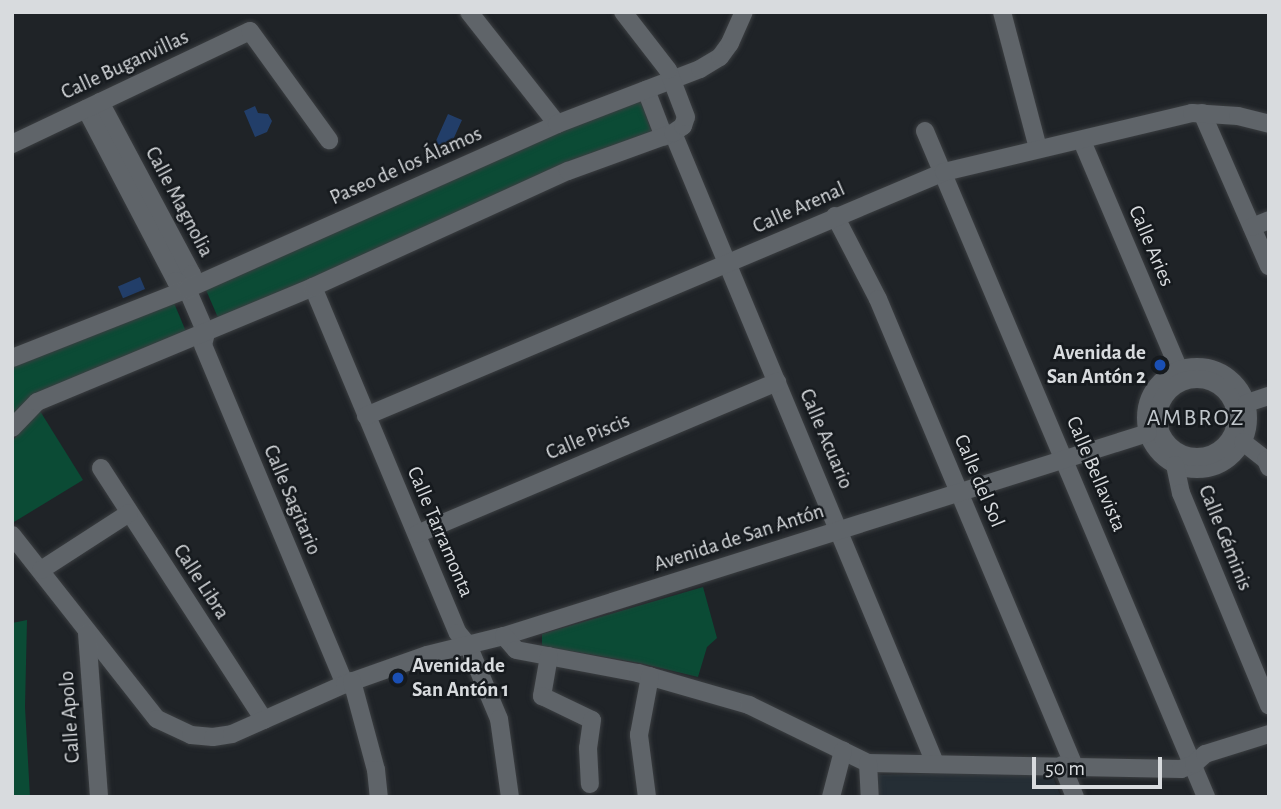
<!DOCTYPE html>
<meta charset="utf-8">
<style>
body{margin:0}
#map{position:relative;width:1281px;height:809px;overflow:hidden;background:#1f2327;font-family:"Alegreya Sans",sans-serif}
div>[style]{position:absolute}
[style*='--x']{left:calc(var(--x)*1px);top:calc(var(--y)*1px);width:calc(var(--w)*1px);rotate:calc(var(--a)*1deg)}
.built>*{inset:0;background:#252e35}
.green>*{inset:0;background:#0b4b35}
.water>*{inset:0;background:#223e69;transform-origin:0 0}
.roads{filter:drop-shadow(0 0 2px #3b3e41) drop-shadow(0 0 2px #3b3e41)}
.minor>*{height:18px;margin:-9px;padding:0 9px;transform-origin:9px;border-radius:9px;background:#5f6469}
.minor>.ring{margin:-9px;padding:0;box-sizing:content-box;background:none;border:18px solid #5f6469;border-radius:50%}
.dots>*{width:19px;height:19px;translate:-50% -50%;box-sizing:border-box;border:4px solid #161a1e;border-radius:50%}
span{translate:-50% -50%;white-space:nowrap;text-align:center;line-height:1.15;-webkit-text-stroke:5px #161a1e;paint-order:stroke}
.street-label{font-size:21px;color:#d8dbde}
.poi-label{font-size:21px;color:#d8dbde;font-weight:700}
.right{translate:-100% -50%;text-align:right}
.left{translate:0 -50%;text-align:left}
.quarter-label{font-size:24px;color:#c0c6cb;letter-spacing:2px}
.frame{position:absolute;inset:0;border:14px solid #d8dbde;pointer-events:none}
.scale{position:absolute;left:1032px;top:757px;width:130px;height:32px;box-sizing:border-box;border:4px solid #d8dbde;border-top:0;padding-left:9px;font-size:21px;line-height:24px;white-space:nowrap;color:#d8dbde;-webkit-text-stroke:5px #161a1e;paint-order:stroke}
</style>
<div id="map">
<div class="built">
<i style="clip-path:polygon(994px 772px,1052px 775px,1061px 797px,879px 797px,877px 775px)"></i>
</div>
<div class="green">
<i style="clip-path:polygon(635px 101px,641px 101px,652px 133px,219px 320px,206px 290px,549px 133px)"></i>
<i style="clip-path:polygon(174px 303px,187px 334px,12px 419px,12px 365px)"></i>
<i style="clip-path:polygon(40px 411px,83px 480px,14px 522px,12px 441px)"></i>
<i style="clip-path:polygon(703px 587px,717px 638px,707px 647px,698px 677px,640px 663px,542px 646px,542px 634px)"></i>
<i style="clip-path:polygon(27px 620px,25px 707px,30px 797px,12px 797px,12px 623px)"></i>
</div>
<div class="water">
<i style="clip-path:polygon(255px 106px,258px 113px,268px 114px,272px 121px,267px 132px,255px 137px,244px 111px)"></i>
<i style="clip-path:polygon(448px 114px,462px 120px,452px 142px,456px 145px,453px 151px,435px 143px)"></i>
<i style="left:140px;top:277px;width:13px;height:24px;rotate:67deg"></i>
</div>
<div class="roads">
<div class="minor">
<i style="--x:469;--y:12;--w:142;--a:51.8"></i>
<i style="--x:1002;--y:12;--w:141;--a:75.2"></i>
<i style="--x:646;--y:90;--w:50;--a:69"></i>
<i style="--x:100;--y:102;--w:195;--a:61.9"></i>
<i style="--x:192;--y:274;--w:16;--a:108"></i>
<i style="--x:86;--y:109;--w:194;--a:62.4"></i>
<i style="--x:176;--y:281;--w:14;--a:36"></i>
<i style="--x:187;--y:289;--w:48;--a:66.6"></i>
<i style="--x:206;--y:333;--w:12;--a:104"></i>
<i style="--x:203;--y:345;--w:368;--a:67.3"></i>
<i style="--x:1202;--y:113;--w:167;--a:66.4"></i>
<i style="--x:925;--y:131;--w:723;--a:67.12"></i>
<i style="--x:673;--y:133;--w:682;--a:67.42"></i>
<i style="--x:1082;--y:141;--w:249;--a:67"></i>
<i style="--x:12;--y:144;--w:263;--a:-25.4"></i>
<i style="--x:250;--y:31;--w:135;--a:54.1"></i>
<i style="--x:835;--y:216;--w:93;--a:62.6"></i>
<i style="--x:878;--y:299;--w:506;--a:67.23"></i>
<i style="--x:1252;--y:227;--w:18;--a:-22"></i>
<i style="--x:313;--y:287;--w:375;--a:67.3"></i>
<i style="--x:458;--y:633;--w:16;--a:50"></i>
<i style="--x:468;--y:645;--w:80;--a:67.3"></i>
<i style="--x:499;--y:719;--w:79;--a:82"></i>
<i style="--x:12;--y:358;--w:188;--a:-21.5"></i>
<i style="--x:187;--y:289;--w:405;--a:-24"></i>
<i style="--x:557;--y:124;--w:153;--a:-21"></i>
<i style="--x:700;--y:69;--w:23;--a:-31"></i>
<i style="--x:720;--y:57;--w:17;--a:-54"></i>
<i style="--x:730;--y:43;--w:34;--a:-66"></i>
<i class="ring" style="left:1146px;top:367px;width:84px;height:84px"></i>
<i class="ring" style="left:1158px;top:379px;width:60px;height:60px"></i>
<i style="--x:1247;--y:403;--w:23;--a:-18"></i>
<i style="--x:366;--y:416;--w:627;--a:-22.89"></i>
<i style="--x:944;--y:172;--w:255;--a:-13.4"></i>
<i style="--x:1192;--y:113;--w:46;--a:3.7"></i>
<i style="--x:1238;--y:116;--w:32;--a:14"></i>
<i style="--x:12;--y:428;--w:36;--a:-46"></i>
<i style="--x:37;--y:402;--w:299;--a:-22.6"></i>
<i style="--x:313;--y:287;--w:280;--a:-24.5"></i>
<i style="--x:568;--y:171;--w:112;--a:-19.9"></i>
<i style="--x:673;--y:133;--w:12;--a:-35"></i>
<i style="--x:683;--y:126;--w:9;--a:-72"></i>
<i style="--x:686;--y:117;--w:50;--a:-111"></i>
<i style="--x:668;--y:70;--w:73;--a:-127.8"></i>
<i style="--x:1243;--y:442;--w:29;--a:38"></i>
<i style="--x:1266;--y:460;--w:8;--a:67"></i>
<i style="--x:1175;--y:465;--w:29;--a:78"></i>
<i style="--x:1181;--y:493;--w:230;--a:67.5"></i>
<i style="--x:101;--y:468;--w:300;--a:57.1"></i>
<i style="--x:417;--y:534;--w:391;--a:-22.9"></i>
<i style="--x:12;--y:535;--w:234;--a:51.8"></i>
<i style="--x:157;--y:719;--w:38;--a:25"></i>
<i style="--x:191;--y:735;--w:22;--a:5"></i>
<i style="--x:213;--y:737;--w:19;--a:-9"></i>
<i style="--x:232;--y:734;--w:124;--a:-23.9"></i>
<i style="--x:345;--y:684;--w:87;--a:-19.5"></i>
<i style="--x:427;--y:655;--w:79;--a:-13.9"></i>
<i style="--x:504;--y:636;--w:675;--a:-17.5"></i>
<i style="--x:41;--y:570;--w:105;--a:-32.9"></i>
<i style="--x:87;--y:633;--w:164;--a:85.8"></i>
<i style="--x:504;--y:636;--w:18;--a:49"></i>
<i style="--x:516;--y:650;--w:124;--a:10.7"></i>
<i style="--x:638;--y:673;--w:116;--a:16.1"></i>
<i style="--x:749;--y:705;--w:132;--a:26"></i>
<i style="--x:868;--y:763;--w:313;--a:1.1"></i>
<i style="--x:1181;--y:769;--w:14;--a:-21"></i>
<i style="--x:1194;--y:764;--w:15;--a:-42"></i>
<i style="--x:1205;--y:754;--w:67;--a:-17.4"></i>
<i style="--x:549;--y:656;--w:41;--a:99.9"></i>
<i style="--x:542;--y:696;--w:55;--a:25.6"></i>
<i style="--x:592;--y:720;--w:28;--a:98"></i>
<i style="--x:588;--y:748;--w:36;--a:87"></i>
<i style="--x:352;--y:681;--w:92;--a:74.9"></i>
<i style="--x:376;--y:770;--w:27;--a:84"></i>
<i style="--x:868;--y:763;--w:34;--a:87"></i>
<i style="--x:1062;--y:765;--w:35;--a:68"></i>
<i style="--x:647;--y:797;--w:63;--a:-97.4"></i>
<i style="--x:639;--y:735;--w:60;--a:-79.4"></i>
<i style="--x:831;--y:797;--w:48;--a:-75.4"></i>
</div>
</div>
<div class="dots">
<i style="left:1160px;top:365px;background:#1a4fb4"></i>
<i style="left:398px;top:678px;background:#1a4fb4"></i>
</div>
<div class="street-label">
<span style="left:125px;top:65px;rotate:-25deg">Calle Buganvillas</span>
<span style="left:406px;top:166px;rotate:-24deg">Paseo de los Álamos</span>
<span style="left:179px;top:202px;rotate:62deg">Calle Magnolia</span>
<span style="left:799px;top:208px;rotate:-24deg">Calle Arenal</span>
<span style="left:1151px;top:246px;rotate:67deg">Calle Aries</span>
<span style="left:588px;top:437px;rotate:-23deg">Calle Piscis</span>
<span style="left:826px;top:439px;rotate:67deg">Calle Acuario</span>
<span style="left:1096px;top:474px;rotate:67deg">Calle Bellavista</span>
<span style="left:979px;top:481px;rotate:67deg">Calle del Sol</span>
<span style="left:292px;top:500px;rotate:67deg">Calle Sagitario</span>
<span style="left:440px;top:532px;rotate:67deg">Calle Tarramonta</span>
<span style="left:739px;top:538px;rotate:-18deg">Avenida de San Antón</span>
<span style="left:1225px;top:538px;rotate:68deg">Calle Géminis</span>
<span style="left:201px;top:582px;rotate:57deg">Calle Libra</span>
<span style="left:70px;top:717px;rotate:-94deg">Calle Apolo</span>
</div>
<div class="poi-label">
<span class="right" style="left:1146px;top:365px">Avenida de<br>San Antón 2</span>
<span class="left" style="left:412px;top:678px">Avenida de<br>San Antón 1</span>
</div>
<div class="quarter-label">
<span style="left:1196px;top:419px">AMBROZ</span>
</div>
<div class="frame"></div>
<div class="scale">50 m</div>
</div>
